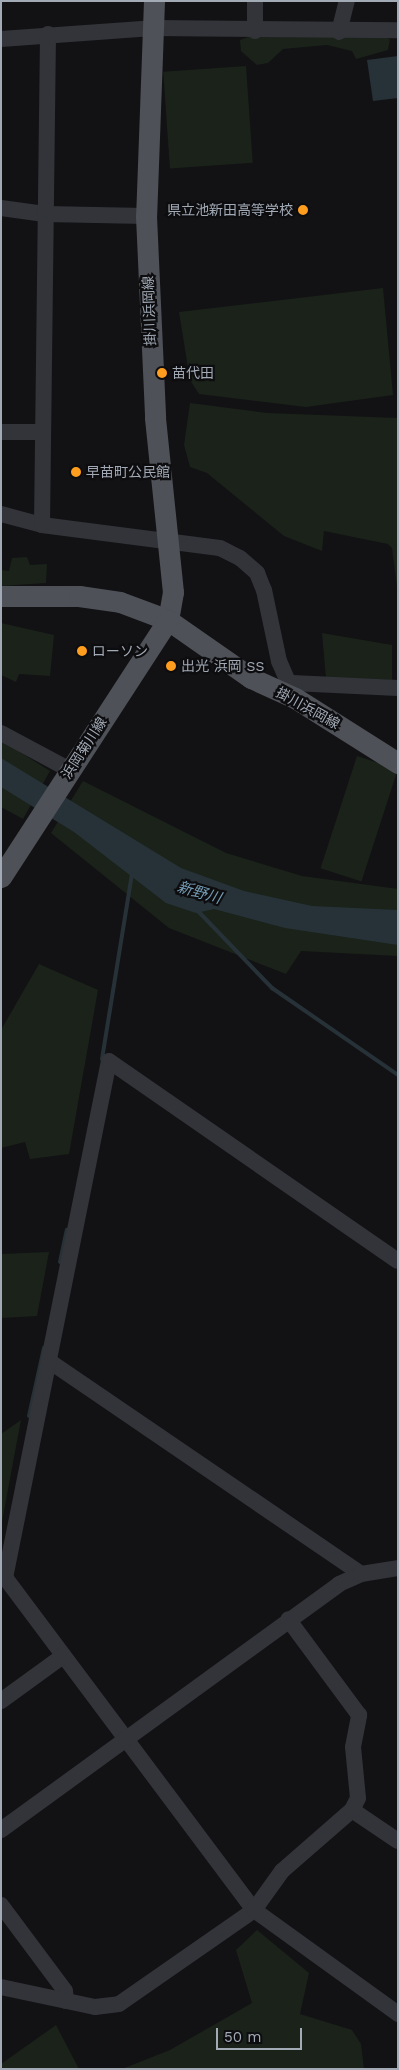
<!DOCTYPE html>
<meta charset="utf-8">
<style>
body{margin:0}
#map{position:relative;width:399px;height:2070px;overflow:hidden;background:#121214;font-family:"Work Sans","Noto Sans JP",sans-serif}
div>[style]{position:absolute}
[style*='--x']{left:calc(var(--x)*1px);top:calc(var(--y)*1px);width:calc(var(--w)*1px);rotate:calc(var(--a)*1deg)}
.green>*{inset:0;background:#1a221a;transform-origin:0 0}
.water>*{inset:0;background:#273238}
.stream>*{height:4px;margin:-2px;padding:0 2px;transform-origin:2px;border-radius:2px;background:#273238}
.minor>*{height:16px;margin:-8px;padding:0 8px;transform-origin:8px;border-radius:8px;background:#323439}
.major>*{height:21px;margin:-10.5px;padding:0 10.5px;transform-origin:10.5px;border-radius:10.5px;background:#4e5158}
.dots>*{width:14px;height:14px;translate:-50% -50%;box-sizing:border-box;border:2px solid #0d0d0f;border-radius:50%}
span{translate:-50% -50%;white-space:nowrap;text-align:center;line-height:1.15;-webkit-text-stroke:4.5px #0d0d0f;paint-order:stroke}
.poi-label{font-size:14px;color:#a2aab6}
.right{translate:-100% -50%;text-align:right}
.left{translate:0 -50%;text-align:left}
.street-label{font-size:14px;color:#a2aab6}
.water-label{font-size:15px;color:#759db5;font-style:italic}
.frame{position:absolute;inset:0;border:2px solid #a2aab6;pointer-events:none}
.scale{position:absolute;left:216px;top:2028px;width:86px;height:22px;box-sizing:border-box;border:2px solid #a2aab6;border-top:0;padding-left:6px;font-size:15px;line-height:18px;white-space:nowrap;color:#a2aab6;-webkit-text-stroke:4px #0d0d0f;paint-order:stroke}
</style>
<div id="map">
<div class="green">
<i style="clip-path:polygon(254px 35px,379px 36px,390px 39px,388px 50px,356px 59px,352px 51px,327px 45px,283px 49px,268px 63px,257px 65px,241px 51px,240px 40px)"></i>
<i style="left:246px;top:66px;width:97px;height:83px;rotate:86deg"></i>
<i style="clip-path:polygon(383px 288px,393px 395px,306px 407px,199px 394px,190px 380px,179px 312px)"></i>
<i style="clip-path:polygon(190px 403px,267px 413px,398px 418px,398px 594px,392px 548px,388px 544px,324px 531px,322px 551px,284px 536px,207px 473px,190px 467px,184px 445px)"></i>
<i style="clip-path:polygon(27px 557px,30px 565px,47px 564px,46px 583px,1px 586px,1px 570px,9px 571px,12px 558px)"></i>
<i style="clip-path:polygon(1px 623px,54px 635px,50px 676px,19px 674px,16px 682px,1px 675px)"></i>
<i style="clip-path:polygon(322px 633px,392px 645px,392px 680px,326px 678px)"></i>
<i style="clip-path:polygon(1px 740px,50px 771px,23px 819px,1px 807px)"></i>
<i style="left:357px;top:756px;width:43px;height:118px;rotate:18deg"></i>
<i style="clip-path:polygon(83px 781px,226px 853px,302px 876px,398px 889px,398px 956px,301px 951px,286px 974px,169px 928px,51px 833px)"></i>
<i style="clip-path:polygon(39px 964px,98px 990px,69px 1154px,30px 1159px,25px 1142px,1px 1148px,1px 1030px)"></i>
<i style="clip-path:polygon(49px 1252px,37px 1316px,1px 1318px,1px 1254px)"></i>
<i style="clip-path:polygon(21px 1420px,1px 1527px,1px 1434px)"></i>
<i style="clip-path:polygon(257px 1930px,309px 1973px,300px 2014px,352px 2030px,361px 2044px,364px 2069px,122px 2069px,170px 2050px,252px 2003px,236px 1950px)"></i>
<i style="clip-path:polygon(56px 2025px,79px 2069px,1px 2069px,1px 2064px)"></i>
</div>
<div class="water">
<i style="clip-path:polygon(398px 56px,398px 98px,373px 101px,367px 60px)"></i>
<i style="clip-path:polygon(1px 758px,181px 868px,244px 891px,312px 906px,398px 910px,398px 945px,285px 928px,214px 909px,196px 913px,166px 903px,74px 832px,1px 787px)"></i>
</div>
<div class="stream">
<i style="--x:196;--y:909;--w:110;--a:46.1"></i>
<i style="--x:272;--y:988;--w:153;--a:34.6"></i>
<i style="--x:102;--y:1059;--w:187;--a:-80.8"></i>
<i style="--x:60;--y:1262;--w:33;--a:-78"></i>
<i style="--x:29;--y:1416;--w:70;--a:-77.6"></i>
</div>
<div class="minor">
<i style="--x:255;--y:31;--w:30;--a:-90"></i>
<i style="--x:339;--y:32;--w:32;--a:-76"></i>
<i style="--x:1;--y:39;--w:152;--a:-4.1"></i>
<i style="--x:153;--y:28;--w:245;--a:0.5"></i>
<i style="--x:1;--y:208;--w:44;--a:7.8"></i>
<i style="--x:45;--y:214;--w:101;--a:1.1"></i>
<i style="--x:1;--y:432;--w:42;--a:0"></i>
<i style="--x:1;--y:514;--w:42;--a:15"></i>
<i style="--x:42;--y:525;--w:179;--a:7.4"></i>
<i style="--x:220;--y:548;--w:22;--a:27"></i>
<i style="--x:240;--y:558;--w:23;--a:41"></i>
<i style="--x:257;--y:573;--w:18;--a:68"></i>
<i style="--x:264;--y:590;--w:73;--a:78.1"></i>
<i style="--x:279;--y:661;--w:40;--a:66.6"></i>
<i style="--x:42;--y:525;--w:491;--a:-89.3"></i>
<i style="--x:292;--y:683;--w:106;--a:2.7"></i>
<i style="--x:1;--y:733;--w:78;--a:28.2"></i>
<i style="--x:52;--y:1363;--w:374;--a:34.3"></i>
<i style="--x:1;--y:1572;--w:422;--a:53.2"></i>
<i style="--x:254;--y:1910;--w:178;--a:35.8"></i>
<i style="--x:5;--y:1578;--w:527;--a:-78.63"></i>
<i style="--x:109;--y:1061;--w:351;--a:34.7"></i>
<i style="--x:1;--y:1701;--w:77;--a:-36"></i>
<i style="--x:352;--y:1810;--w:55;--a:34"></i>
<i style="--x:1;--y:1830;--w:418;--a:-36"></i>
<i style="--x:339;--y:1584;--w:24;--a:-24"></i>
<i style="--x:361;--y:1574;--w:37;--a:-9"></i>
<i style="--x:1;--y:1905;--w:107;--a:53.3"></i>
<i style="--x:65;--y:1991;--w:10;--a:84"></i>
<i style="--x:1;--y:1987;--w:96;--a:12"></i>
<i style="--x:95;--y:2007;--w:24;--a:-7"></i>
<i style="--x:119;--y:2004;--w:165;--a:-34.8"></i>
<i style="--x:254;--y:1910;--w:48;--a:-54.3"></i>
<i style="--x:282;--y:1871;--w:93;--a:-41.1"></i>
<i style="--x:352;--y:1810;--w:13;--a:-63"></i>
<i style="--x:358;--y:1798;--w:51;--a:-95.6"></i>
<i style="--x:353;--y:1747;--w:33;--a:-79"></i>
<i style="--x:359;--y:1715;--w:119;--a:-126.5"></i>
</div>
<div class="major">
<i style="--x:154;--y:1;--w:215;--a:92.1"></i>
<i style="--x:146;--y:216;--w:202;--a:87.4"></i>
<i style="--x:155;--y:418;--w:175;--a:84.1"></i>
<i style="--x:173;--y:592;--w:28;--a:100"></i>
<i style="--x:1;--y:596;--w:78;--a:0"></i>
<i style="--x:79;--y:596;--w:41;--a:8.3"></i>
<i style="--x:120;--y:602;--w:51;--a:20.6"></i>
<i style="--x:168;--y:620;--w:101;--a:34.9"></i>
<i style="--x:251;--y:678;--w:48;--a:24.4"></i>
<i style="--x:295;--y:698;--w:122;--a:32.3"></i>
<i style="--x:1;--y:877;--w:306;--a:-57"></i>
</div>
<div class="dots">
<i style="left:303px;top:210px;background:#ff9e1e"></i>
<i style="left:162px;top:373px;background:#ff9e1e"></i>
<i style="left:76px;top:472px;background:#ff9e1e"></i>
<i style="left:82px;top:651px;background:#ff9e1e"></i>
<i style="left:171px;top:666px;background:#ff9e1e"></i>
</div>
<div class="poi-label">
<span class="right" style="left:293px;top:210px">県立池新田高等学校</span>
<span class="left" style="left:172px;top:373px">苗代田</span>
<span class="left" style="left:86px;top:472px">早苗町公民館</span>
<span class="left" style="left:92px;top:651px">ローソン</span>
<span class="left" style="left:181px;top:666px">出光 浜岡 SS</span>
</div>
<div class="street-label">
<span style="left:149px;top:311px;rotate:-92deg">掛川浜岡線</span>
<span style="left:308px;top:708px;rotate:29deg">掛川浜岡線</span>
<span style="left:84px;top:748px;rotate:-57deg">浜岡菊川線</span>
</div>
<div class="water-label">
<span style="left:199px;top:893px;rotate:16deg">新野川</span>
</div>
<div class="frame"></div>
<div class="scale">50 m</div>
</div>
